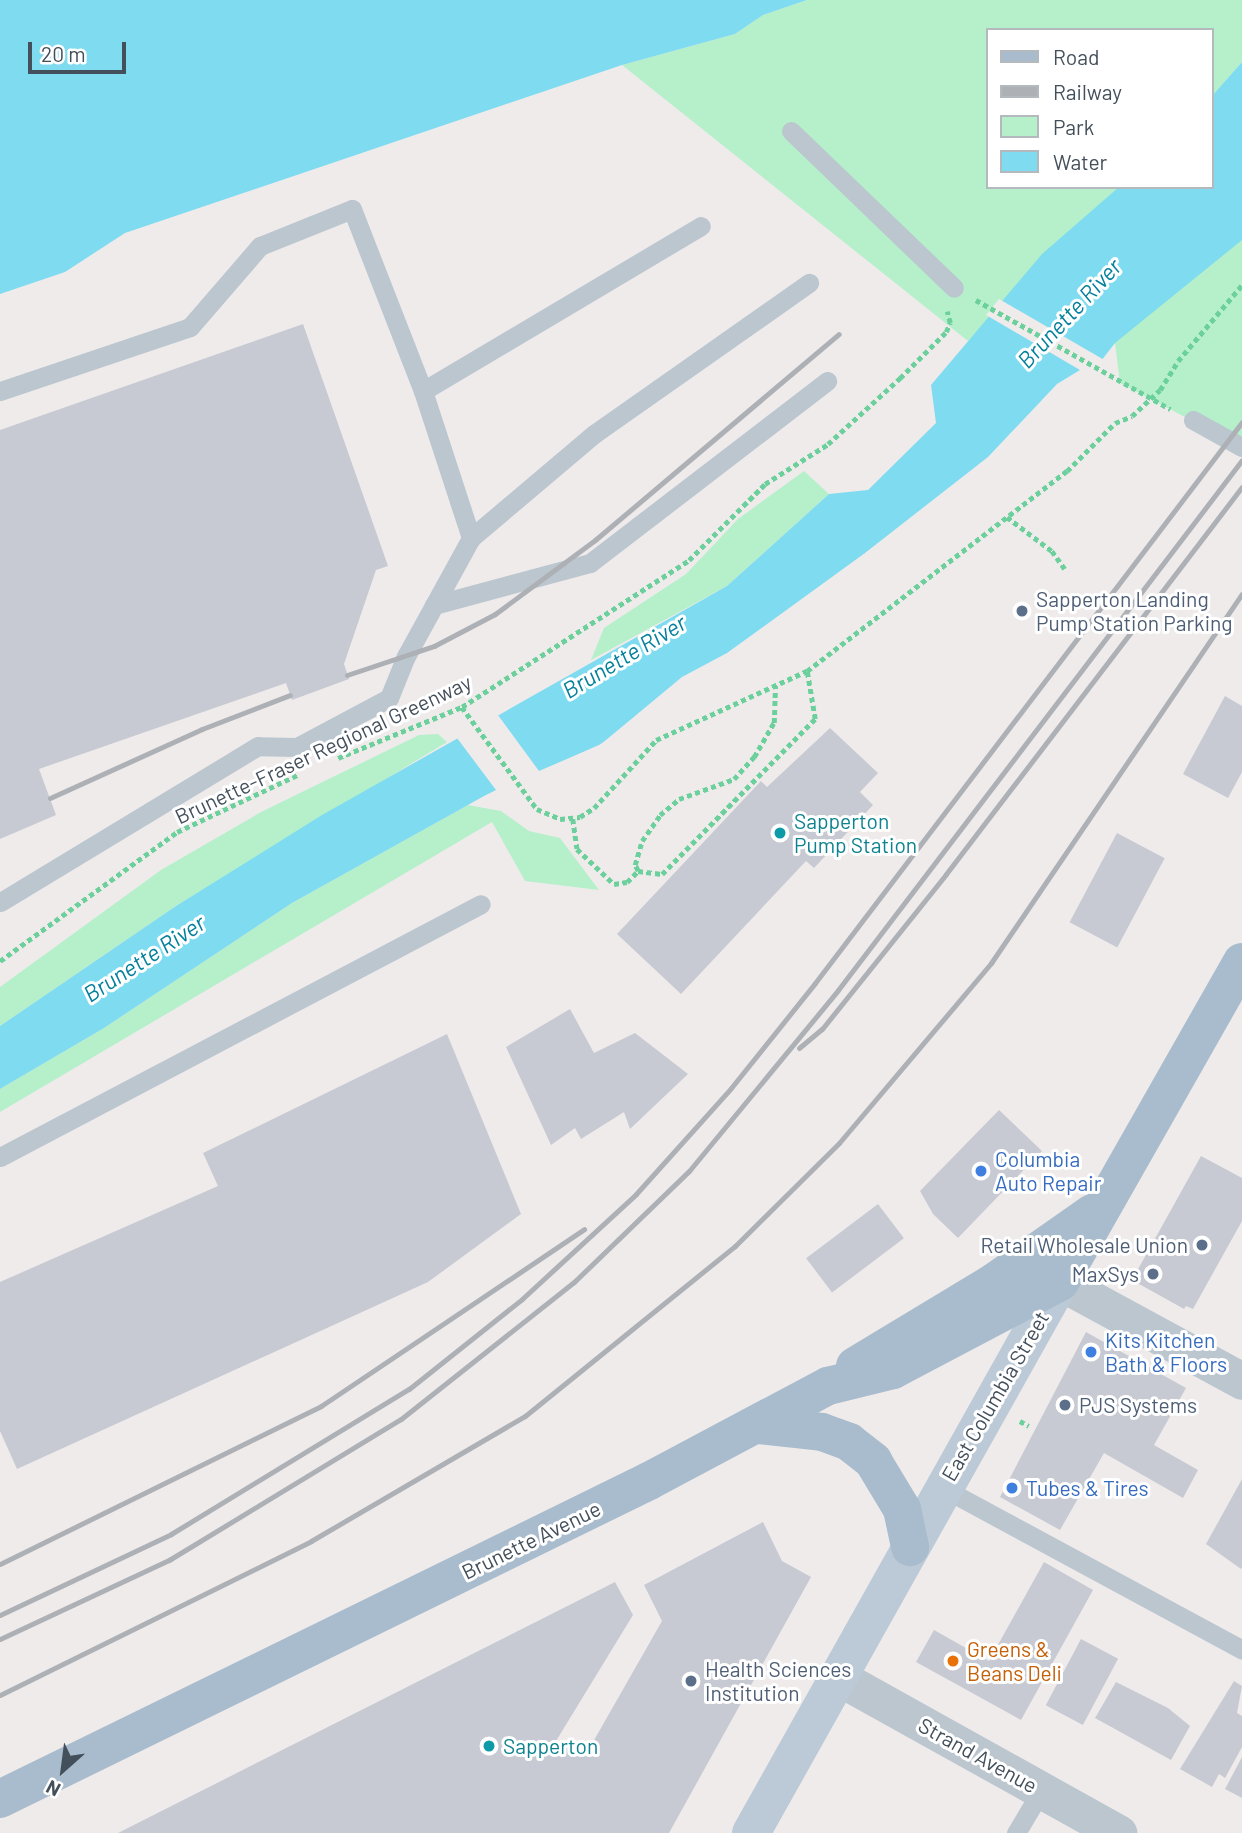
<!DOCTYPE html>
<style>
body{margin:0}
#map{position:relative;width:1242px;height:1833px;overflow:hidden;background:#efebeb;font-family:Barlow,sans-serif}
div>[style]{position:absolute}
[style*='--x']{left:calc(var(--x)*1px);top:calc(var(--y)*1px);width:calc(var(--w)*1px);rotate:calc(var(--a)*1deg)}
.green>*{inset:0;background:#b5f0cb}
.water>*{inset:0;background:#7fdbf0}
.pier>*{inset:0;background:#efebeb}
.building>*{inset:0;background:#c7cad2;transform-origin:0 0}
.path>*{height:4.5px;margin-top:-2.25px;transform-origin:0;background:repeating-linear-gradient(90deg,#6cd09c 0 5px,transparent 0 8.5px)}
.lane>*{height:19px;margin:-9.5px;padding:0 9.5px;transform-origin:9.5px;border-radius:9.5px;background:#bbc6cf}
.street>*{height:37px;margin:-18.5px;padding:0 18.5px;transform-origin:18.5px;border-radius:18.5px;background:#bbc6cf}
.secondary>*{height:38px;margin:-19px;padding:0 19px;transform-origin:19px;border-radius:19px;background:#bcc9d6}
.primary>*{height:38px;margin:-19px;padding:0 19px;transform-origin:19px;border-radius:19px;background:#a9bccd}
.rail>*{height:5px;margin:-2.5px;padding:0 2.5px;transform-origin:2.5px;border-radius:2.5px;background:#adb1b6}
.dots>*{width:19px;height:19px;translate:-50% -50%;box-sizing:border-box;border:4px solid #fff;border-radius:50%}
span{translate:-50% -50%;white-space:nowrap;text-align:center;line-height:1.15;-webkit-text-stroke:6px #fff;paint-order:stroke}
.service-label{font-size:21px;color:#4e5e75}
.left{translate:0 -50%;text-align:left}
.right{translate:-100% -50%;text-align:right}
.street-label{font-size:21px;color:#434f5a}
.culture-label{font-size:21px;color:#0d838f}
.shop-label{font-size:21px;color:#366cbe}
.food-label{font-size:21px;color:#c56008}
.water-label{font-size:23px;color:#05809c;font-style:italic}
.legend{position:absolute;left:986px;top:28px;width:228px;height:161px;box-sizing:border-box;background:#fff;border:2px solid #b4b9bd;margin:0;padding:9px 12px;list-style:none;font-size:21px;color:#434f5a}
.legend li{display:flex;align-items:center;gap:14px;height:35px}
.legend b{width:35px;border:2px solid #b4b9bd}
.north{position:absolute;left:28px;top:1735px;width:70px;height:70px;-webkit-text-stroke:5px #fff;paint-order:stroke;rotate:208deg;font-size:19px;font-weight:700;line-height:28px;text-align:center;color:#434f5a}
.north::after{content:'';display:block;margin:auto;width:24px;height:32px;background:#434f5a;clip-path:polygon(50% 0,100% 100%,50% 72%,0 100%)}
.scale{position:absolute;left:28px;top:42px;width:98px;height:32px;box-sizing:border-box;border:4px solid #434f5a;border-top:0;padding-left:9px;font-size:21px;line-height:24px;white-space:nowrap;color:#434f5a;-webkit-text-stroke:5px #fff;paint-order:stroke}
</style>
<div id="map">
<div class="green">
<i style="clip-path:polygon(807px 0,1242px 0,1242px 62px,1212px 96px,1212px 30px,988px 30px,988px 187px,1119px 187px,968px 341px,622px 65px,735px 34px,763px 15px)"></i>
<i style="clip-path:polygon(1242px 166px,1242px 447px,1120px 383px,1115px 343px,1057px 384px)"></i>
<i style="clip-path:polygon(804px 471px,829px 494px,727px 586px,591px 660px,604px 628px,686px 574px,738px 519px)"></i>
<i style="clip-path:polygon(438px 734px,447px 742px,176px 906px,0 1026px,0 987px,161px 870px,261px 812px,419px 735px)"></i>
<i style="clip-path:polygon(468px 805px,501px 811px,529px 831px,560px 838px,599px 890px,525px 881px,492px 822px,0 1112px,0 1089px,104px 1028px,292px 903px)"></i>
</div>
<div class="water">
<i style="clip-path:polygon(0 0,807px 0,763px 15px,735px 34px,622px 65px,125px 233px,65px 272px,0 294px)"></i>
<i style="clip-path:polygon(1242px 62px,1242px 240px,1115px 343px,1080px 388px,832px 591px,658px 709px,599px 745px,486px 795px,292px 903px,104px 1028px,0 1089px,0 1026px,176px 906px,322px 815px,727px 586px,829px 494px,868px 490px,936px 423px,931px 385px,1042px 254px,1119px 187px,1212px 187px,1212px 96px)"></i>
</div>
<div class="pier">
<i style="clip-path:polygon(999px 299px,1106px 361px,1083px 391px,1014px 449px,977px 490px,891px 568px,834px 594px,712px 698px,659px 712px,601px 748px,468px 805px,496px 790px,454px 734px,495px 711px,539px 771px,600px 745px,682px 677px,727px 653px,865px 553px,988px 457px,1057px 384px,1080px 370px,986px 315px)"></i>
</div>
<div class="building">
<i style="clip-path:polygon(303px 324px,388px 566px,376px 570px,344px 664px,349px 679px,292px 700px,286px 683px,39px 769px,56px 815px,0 839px,0 430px)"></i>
<i style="clip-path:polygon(1225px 696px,1242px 706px,1242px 772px,1228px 798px,1183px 774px)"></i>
<i style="clip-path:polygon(830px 728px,878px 773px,860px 792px,873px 805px,814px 868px,806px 861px,681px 994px,617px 934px,761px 781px,767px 787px)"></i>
<i style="left:1117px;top:833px;width:54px;height:101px;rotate:28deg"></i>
<i style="clip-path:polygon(570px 1009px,594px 1053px,635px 1033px,688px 1074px,630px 1129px,624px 1112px,581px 1139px,575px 1128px,551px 1145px,506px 1047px)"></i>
<i style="clip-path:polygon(447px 1034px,521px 1214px,428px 1282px,17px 1469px,0 1431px,0 1282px,218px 1186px,203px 1153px)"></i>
<i style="clip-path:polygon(999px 1110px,1042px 1151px,958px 1238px,933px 1214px,920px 1191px)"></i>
<i style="clip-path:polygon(1201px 1156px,1242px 1178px,1242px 1221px,1193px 1309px,1186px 1306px,1184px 1309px,1132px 1280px)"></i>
<i style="left:878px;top:1204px;width:43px;height:90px;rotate:53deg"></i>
<i style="clip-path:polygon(1086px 1332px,1186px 1388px,1154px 1445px,1198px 1470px,1183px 1498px,1104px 1453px,1060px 1530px,1000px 1497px)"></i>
<i style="clip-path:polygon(1242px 1479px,1242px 1567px,1241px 1569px,1206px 1544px)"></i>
<i style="clip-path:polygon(763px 1522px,782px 1561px,811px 1577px,669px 1833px,118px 1833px,615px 1582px,633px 1615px,556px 1741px,585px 1756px,662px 1621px,644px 1585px)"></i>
<i style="clip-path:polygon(1044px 1562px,1093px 1590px,1021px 1720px,916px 1662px,934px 1630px,989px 1661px)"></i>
<i style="left:1081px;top:1639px;width:42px;height:75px;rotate:28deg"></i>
<i style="clip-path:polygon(1234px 1681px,1242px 1686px,1237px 1713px,1242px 1716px,1242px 1747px,1225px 1778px,1219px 1774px,1212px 1787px,1180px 1769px)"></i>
<i style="clip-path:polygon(1116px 1682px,1168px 1708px,1190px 1726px,1171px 1760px,1095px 1718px)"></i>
<i style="clip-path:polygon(1242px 1757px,1242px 1798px,1225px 1789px)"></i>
</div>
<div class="path">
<i style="--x:976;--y:300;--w:223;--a:29.3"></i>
<i style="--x:1007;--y:517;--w:56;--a:37.1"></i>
<i style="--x:1052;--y:551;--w:22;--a:54"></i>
<i style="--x:462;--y:707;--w:127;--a:53.7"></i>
<i style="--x:537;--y:809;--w:25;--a:23"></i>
<i style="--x:560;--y:819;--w:20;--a:-6"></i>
<i style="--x:580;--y:817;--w:17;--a:-33"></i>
<i style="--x:594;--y:808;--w:92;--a:-47.6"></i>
<i style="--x:656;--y:740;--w:166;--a:-24.6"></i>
<i style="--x:807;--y:671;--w:328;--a:-37.6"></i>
<i style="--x:1067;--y:471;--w:68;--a:-45"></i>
<i style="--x:1115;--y:423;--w:18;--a:-22"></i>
<i style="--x:1132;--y:416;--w:38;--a:-43"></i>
<i style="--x:1160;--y:390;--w:34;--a:-58"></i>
<i style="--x:1178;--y:361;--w:99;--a:-49.9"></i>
<i style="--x:338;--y:758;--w:134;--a:-22.4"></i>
<i style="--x:462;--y:707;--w:270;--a:-32.9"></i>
<i style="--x:689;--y:560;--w:107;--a:-45"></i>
<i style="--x:765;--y:484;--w:75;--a:-32.4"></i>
<i style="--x:828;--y:444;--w:98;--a:-42.5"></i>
<i style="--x:900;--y:378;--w:65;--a:-45"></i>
<i style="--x:946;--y:332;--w:10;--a:-66"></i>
<i style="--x:950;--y:323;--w:12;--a:-104"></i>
<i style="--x:573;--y:819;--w:30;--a:82"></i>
<i style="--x:577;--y:849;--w:51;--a:43.4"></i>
<i style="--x:614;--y:884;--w:13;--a:-9"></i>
<i style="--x:627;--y:882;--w:16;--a:-45"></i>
<i style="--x:638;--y:871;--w:24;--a:7"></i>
<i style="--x:662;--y:874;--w:218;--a:-45.4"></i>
<i style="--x:815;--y:719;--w:49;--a:-99.5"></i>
<i style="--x:638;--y:871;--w:7;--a:-117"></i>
<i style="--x:635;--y:865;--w:25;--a:-74"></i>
<i style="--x:642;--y:841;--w:32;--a:-55"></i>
<i style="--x:660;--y:815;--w:25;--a:-40"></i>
<i style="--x:679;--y:799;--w:59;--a:-20"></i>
<i style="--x:734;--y:779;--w:30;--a:-48"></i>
<i style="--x:754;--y:757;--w:39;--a:-60"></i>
<i style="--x:774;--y:723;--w:37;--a:-88"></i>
<i style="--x:0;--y:961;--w:219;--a:-36.1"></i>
<i style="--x:177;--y:832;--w:133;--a:-25.4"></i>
<i style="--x:1020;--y:1421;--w:10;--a:29"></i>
</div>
<div class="lane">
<i style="--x:791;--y:131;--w:226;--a:43.9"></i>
<i style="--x:0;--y:391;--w:200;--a:-18.6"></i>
<i style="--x:190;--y:327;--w:107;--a:-49.2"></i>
<i style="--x:260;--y:246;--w:99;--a:-21.9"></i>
<i style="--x:352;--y:209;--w:195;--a:68.7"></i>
<i style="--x:423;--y:391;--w:155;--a:71.9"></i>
<i style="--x:471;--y:538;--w:135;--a:118.8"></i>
<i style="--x:406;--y:656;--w:45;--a:112"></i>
<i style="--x:389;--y:698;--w:104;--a:152"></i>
<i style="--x:297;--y:747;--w:39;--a:-179"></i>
<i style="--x:258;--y:746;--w:301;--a:148.8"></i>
<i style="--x:423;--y:391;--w:323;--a:-30.7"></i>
<i style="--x:1193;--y:420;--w:56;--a:28.9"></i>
<i style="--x:471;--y:538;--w:161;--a:-40.2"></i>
<i style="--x:594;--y:434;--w:263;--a:-35.1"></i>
<i style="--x:434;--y:605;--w:162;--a:-15.1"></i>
<i style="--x:590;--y:563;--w:299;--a:-37.5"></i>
<i style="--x:0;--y:1157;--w:543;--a:-27.74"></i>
<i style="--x:943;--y:1488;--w:340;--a:28.4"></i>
<i style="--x:1016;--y:1833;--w:49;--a:-59.2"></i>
</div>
<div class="street">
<i style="--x:1060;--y:1282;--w:207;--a:28.5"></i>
<i style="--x:838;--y:1677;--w:321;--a:29.1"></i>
</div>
<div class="secondary">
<i style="--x:751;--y:1833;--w:632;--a:-60.72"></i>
</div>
<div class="primary">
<i style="--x:855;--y:1366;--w:162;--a:-31.1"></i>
<i style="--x:994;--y:1282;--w:120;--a:-35.1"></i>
<i style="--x:759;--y:1425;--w:63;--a:6.3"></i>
<i style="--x:822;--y:1432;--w:29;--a:20"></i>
<i style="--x:849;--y:1442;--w:31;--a:38"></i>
<i style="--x:873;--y:1461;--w:56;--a:58.9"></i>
<i style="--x:902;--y:1509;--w:39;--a:78"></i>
<i style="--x:0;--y:1799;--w:723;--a:-26.1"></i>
<i style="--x:649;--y:1481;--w:203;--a:-28"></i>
<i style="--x:828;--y:1386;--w:67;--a:-13.8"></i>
<i style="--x:893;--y:1370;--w:189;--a:-27.8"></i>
<i style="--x:1060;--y:1282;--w:368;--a:-60.4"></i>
</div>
<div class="rail">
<i style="--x:347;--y:675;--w:92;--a:-18.4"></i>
<i style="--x:434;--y:646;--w:69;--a:-27.7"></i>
<i style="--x:495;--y:614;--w:124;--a:-36.5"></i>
<i style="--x:595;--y:540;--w:319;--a:-40.2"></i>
<i style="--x:50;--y:798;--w:167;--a:-24.4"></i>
<i style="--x:202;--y:729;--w:94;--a:-21.1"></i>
<i style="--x:799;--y:1048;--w:30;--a:-40"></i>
<i style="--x:822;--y:1029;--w:198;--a:-51.3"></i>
<i style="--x:946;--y:874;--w:487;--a:-52.6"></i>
<i style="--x:0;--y:1564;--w:358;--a:-26.2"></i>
<i style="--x:321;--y:1406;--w:317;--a:-33.9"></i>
<i style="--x:0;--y:1615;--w:189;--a:-25.3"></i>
<i style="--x:171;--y:1534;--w:279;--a:-31.4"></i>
<i style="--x:409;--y:1389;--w:144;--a:-38.5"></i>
<i style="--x:522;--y:1299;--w:155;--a:-42.6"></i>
<i style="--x:636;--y:1194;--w:142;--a:-48.1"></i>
<i style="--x:731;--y:1088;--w:134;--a:-51.3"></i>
<i style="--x:815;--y:983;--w:705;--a:-52.72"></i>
<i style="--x:0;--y:1639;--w:187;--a:-25.1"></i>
<i style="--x:169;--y:1560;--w:271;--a:-31.3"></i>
<i style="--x:401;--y:1419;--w:221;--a:-38.4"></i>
<i style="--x:574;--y:1282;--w:160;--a:-44"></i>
<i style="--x:689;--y:1171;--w:234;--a:-50.5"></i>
<i style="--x:838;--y:990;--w:666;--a:-52.68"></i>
<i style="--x:0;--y:1695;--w:347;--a:-26.3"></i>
<i style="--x:311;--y:1541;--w:248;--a:-30.3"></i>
<i style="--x:525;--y:1416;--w:270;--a:-39"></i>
<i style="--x:735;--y:1246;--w:146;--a:-44.7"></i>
<i style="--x:839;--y:1143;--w:236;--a:-49.8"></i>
<i style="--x:991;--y:963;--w:446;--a:-55.8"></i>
</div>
<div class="dots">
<i style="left:1022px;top:611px;background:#5c6f8a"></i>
<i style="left:780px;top:833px;background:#0f9aa8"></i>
<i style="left:981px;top:1171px;background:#3f7fe0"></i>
<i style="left:1202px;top:1245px;background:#5c6f8a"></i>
<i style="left:1153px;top:1274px;background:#5c6f8a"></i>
<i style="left:1091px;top:1352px;background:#3f7fe0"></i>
<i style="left:1065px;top:1405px;background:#5c6f8a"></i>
<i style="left:1012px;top:1488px;background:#3f7fe0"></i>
<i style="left:953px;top:1661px;background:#e8710a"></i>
<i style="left:691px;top:1681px;background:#5c6f8a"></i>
<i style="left:489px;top:1746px;background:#0f9aa8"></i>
</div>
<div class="service-label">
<span class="left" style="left:1036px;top:611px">Sapperton Landing<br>Pump Station Parking</span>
<span class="right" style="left:1188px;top:1245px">Retail Wholesale Union</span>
<span class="right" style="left:1139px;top:1274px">MaxSys</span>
<span class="left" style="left:1079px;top:1405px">PJS Systems</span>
<span class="left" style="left:705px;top:1681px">Health Sciences<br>Institution</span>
</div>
<div class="street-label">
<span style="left:323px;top:749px;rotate:-25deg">Brunette-Fraser Regional Greenway</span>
<span style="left:995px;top:1396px;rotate:-60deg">East Columbia Street</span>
<span style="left:531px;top:1540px;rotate:-26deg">Brunette Avenue</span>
<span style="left:978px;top:1755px;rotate:29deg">Strand Avenue</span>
</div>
<div class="culture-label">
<span class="left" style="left:794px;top:833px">Sapperton<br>Pump Station</span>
<span class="left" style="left:503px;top:1746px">Sapperton</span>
</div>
<div class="shop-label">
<span class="left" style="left:995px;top:1171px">Columbia<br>Auto Repair</span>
<span class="left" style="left:1105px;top:1352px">Kits Kitchen<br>Bath &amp; Floors</span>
<span class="left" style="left:1026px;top:1488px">Tubes &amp; Tires</span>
</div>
<div class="food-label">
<span class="left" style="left:967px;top:1661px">Greens &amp;<br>Beans Deli</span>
</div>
<div class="water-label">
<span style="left:1069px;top:313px;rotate:-47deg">Brunette River</span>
<span style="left:624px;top:656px;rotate:-31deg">Brunette River</span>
<span style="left:144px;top:958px;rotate:-33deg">Brunette River</span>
</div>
<ul class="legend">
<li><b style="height:9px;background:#a9bccd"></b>Road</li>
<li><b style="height:9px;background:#adb1b6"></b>Railway</li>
<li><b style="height:19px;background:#b5f0cb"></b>Park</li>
<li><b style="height:19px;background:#7fdbf0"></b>Water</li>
</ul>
<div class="north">N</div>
<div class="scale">20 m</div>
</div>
